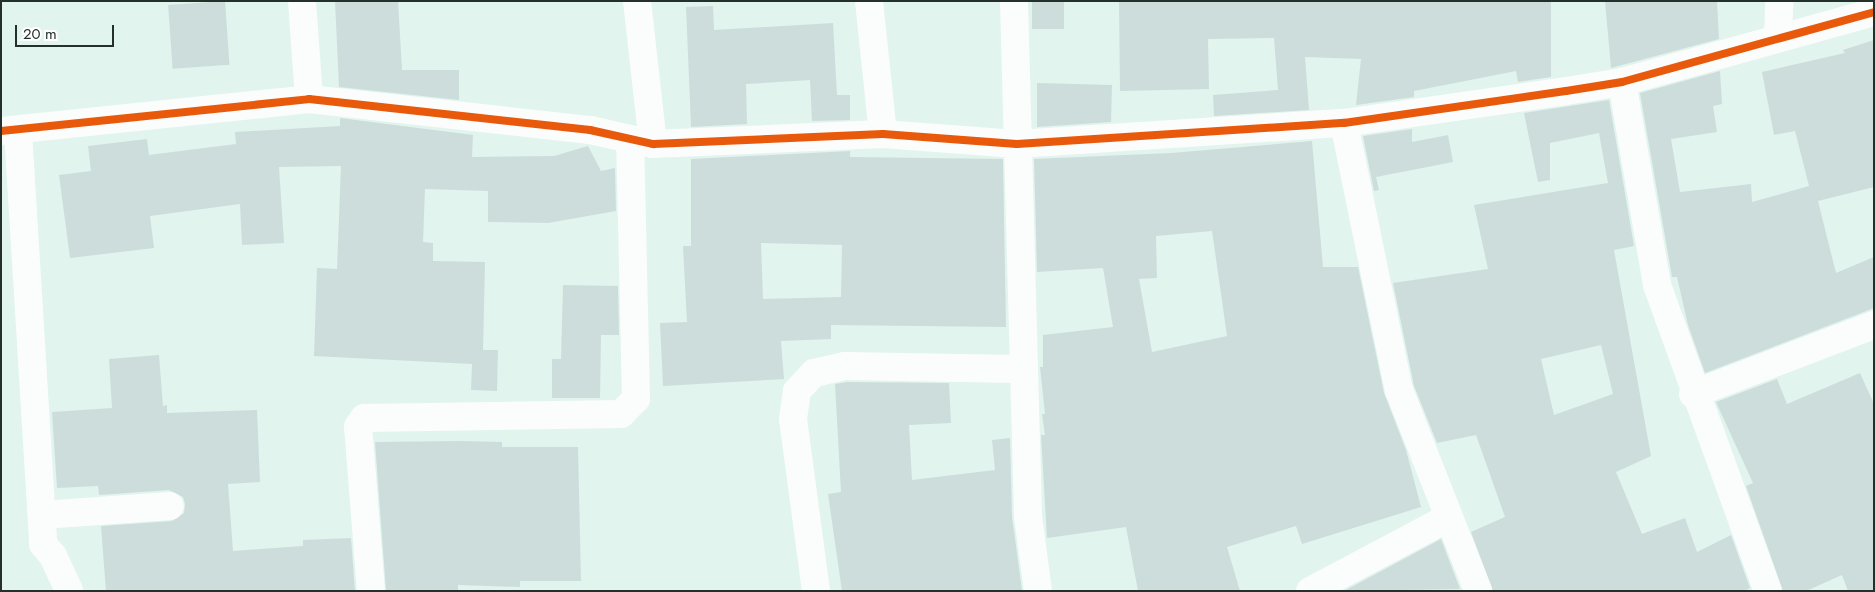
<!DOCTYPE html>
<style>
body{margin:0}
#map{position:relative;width:1875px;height:592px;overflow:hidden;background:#e2f4ee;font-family:Jost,sans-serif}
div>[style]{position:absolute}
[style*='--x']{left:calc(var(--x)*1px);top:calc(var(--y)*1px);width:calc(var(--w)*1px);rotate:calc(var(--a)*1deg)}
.building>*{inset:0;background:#cddddb;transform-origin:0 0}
.minor>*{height:28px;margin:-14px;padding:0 14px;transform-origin:14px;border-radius:14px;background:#fbfdfc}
.cycleway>*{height:8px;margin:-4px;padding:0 4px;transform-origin:4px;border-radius:4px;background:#e8590c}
span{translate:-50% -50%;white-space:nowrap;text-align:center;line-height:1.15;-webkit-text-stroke:5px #fff;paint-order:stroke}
.frame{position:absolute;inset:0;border:2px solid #23302c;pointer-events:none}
.scale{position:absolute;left:15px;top:25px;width:99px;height:22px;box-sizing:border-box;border:2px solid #23302c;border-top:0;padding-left:6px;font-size:15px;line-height:18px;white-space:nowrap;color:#23302c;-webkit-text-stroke:4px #fff;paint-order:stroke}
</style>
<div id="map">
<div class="building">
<i style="left:225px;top:1px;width:64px;height:57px;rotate:86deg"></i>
<i style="clip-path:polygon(335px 1px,398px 1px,402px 70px,459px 70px,459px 100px,339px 87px)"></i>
<i style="left:1032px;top:1px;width:32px;height:28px"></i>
<i style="clip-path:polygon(1119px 1px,1551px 1px,1551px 77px,1518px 82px,1516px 71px,1414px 91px,1414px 97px,1356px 105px,1361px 59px,1305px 57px,1309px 110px,1214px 116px,1213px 95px,1278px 90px,1274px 38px,1208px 39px,1209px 89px,1120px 91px)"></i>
<i style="clip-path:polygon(1605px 1px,1717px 1px,1719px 39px,1611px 68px)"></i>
<i style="clip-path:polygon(713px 6px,714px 30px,833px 23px,837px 95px,850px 95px,850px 120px,812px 121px,810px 80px,746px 84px,747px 124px,691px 127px,686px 7px)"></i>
<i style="clip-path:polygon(1874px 40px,1874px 187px,1818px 201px,1836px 273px,1874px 257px,1874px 308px,1705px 373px,1688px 325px,1677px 277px,1672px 277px,1640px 93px,1720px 71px,1722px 104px,1713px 106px,1717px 132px,1671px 139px,1680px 192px,1751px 184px,1752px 202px,1809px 186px,1795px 131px,1774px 135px,1762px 72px,1845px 53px,1843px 50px)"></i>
<i style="clip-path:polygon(1037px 83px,1112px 85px,1111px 122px,1037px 127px)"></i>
<i style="clip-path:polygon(evenodd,1609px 100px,1634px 246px,1614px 250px,1651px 456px,1616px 472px,1642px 534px,1685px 518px,1697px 552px,1731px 535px,1750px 588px,1744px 591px,1493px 591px,1471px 532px,1505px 517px,1476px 435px,1437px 443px,1414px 386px,1393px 283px,1488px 269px,1474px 205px,1608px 183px,1599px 133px,1550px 143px,1550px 180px,1538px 182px,1524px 113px,1609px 100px,1601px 345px,1613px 394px,1554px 415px,1541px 359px,1601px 345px)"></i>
<i style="clip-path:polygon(340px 118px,473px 135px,472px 157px,554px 156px,588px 146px,601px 171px,615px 168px,616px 211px,548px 223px,488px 222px,488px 191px,425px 189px,423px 242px,433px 243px,433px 261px,485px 262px,483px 350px,498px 350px,497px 391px,471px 390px,472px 364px,314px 356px,317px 268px,337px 269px,341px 166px,279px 167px,284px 243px,242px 245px,240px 204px,150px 216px,154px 248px,70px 258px,59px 175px,91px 171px,88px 146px,147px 139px,149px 155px,236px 144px,235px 132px,340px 126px)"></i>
<i style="clip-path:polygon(1412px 129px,1412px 142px,1448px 135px,1453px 162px,1376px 177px,1379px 190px,1374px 191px,1363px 136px)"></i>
<i style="clip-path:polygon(evenodd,1312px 141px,1323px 267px,1358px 267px,1384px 393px,1406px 450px,1421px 507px,1302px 544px,1296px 526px,1227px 547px,1240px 591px,1138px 591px,1126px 527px,1047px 538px,1041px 435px,1045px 435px,1042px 414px,1045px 414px,1040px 367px,1043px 367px,1043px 335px,1113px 327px,1103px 268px,1037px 272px,1034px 159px,1171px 153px,1312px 141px,1212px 231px,1227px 336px,1152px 352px,1139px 279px,1157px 278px,1156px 236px,1212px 231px)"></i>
<i style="clip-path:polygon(evenodd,850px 151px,850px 157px,1003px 159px,1006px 327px,831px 325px,831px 339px,781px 341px,784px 379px,663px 386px,660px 323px,687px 322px,683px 246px,691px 246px,691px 159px,850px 151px,761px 243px,842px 245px,841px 297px,763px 299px,761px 243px)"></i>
<i style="clip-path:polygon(563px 285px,618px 286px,619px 335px,601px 335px,600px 398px,552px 398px,552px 359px,561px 359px)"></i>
<i style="clip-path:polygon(159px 355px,163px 406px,167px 405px,167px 413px,257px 410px,260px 482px,228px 484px,233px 551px,303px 546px,303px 540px,351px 538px,355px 591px,106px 591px,101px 526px,172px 521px,184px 513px,185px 504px,183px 497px,169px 490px,99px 495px,98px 486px,57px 488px,52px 412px,112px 408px,109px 359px)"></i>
<i style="clip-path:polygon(1860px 373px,1874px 404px,1874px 591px,1848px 591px,1842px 575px,1806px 591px,1783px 591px,1746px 486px,1753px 483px,1716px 402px,1777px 379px,1787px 404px)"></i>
<i style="clip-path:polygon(847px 382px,949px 383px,951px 423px,909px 425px,912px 480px,995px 470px,992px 440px,1010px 438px,1012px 516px,1022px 591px,842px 591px,828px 494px,841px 492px,835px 384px)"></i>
<i style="clip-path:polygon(460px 441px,502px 442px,502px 447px,578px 447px,581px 581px,520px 581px,520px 587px,458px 585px,458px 591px,386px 591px,375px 442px)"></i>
<i style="clip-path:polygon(1441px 539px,1460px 589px,1344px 591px)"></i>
</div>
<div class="minor">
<i style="--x:302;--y:1;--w:98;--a:85.9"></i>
<i style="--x:637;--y:1;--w:144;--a:83.6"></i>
<i style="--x:869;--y:1;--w:134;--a:84"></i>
<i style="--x:1014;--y:1;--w:515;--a:88.44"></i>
<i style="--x:1028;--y:516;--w:76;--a:82.4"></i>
<i style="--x:1778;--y:38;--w:37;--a:-88"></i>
<i style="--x:1622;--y:82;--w:206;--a:80.2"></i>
<i style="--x:1657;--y:285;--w:326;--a:70.1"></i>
<i style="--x:1344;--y:123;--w:273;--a:78.4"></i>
<i style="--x:1399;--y:390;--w:216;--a:68.5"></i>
<i style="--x:1;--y:131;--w:310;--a:-5.9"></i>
<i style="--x:309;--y:99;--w:283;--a:6.3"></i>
<i style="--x:590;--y:130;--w:65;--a:12.5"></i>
<i style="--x:653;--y:144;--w:230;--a:-2.5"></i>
<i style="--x:883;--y:134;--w:134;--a:4.3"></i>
<i style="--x:1017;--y:144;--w:328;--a:-3.7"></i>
<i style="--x:1344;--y:123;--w:224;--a:-8.2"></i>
<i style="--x:1566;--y:91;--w:57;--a:-9.1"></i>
<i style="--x:1622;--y:82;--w:262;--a:-15.5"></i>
<i style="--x:18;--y:131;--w:414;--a:86.5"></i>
<i style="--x:43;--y:544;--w:16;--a:50"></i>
<i style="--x:53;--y:556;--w:38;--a:65"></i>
<i style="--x:1693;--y:394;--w:194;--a:-20.9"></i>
<i style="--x:42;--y:515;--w:128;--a:-4"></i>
<i style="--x:371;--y:591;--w:165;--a:-94.5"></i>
<i style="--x:358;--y:427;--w:11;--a:-56"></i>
<i style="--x:364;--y:418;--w:257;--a:-0.9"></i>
<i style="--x:621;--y:414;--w:21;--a:-45"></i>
<i style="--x:636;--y:399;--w:257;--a:-91.3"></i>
<i style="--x:816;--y:591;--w:174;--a:-97.6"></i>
<i style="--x:793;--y:419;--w:28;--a:-82"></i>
<i style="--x:797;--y:391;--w:25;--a:-47"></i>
<i style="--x:814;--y:373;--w:32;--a:-13"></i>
<i style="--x:845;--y:366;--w:177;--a:1"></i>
<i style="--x:1310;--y:591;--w:156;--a:-27.9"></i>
</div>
<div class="cycleway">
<i style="--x:1;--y:131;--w:310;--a:-5.9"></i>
<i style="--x:309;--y:99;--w:283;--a:6.3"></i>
<i style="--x:590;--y:130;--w:65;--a:12.5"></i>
<i style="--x:653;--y:144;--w:230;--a:-2.5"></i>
<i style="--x:883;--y:134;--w:134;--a:4.3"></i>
<i style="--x:1017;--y:144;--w:328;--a:-3.7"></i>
<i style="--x:1344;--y:123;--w:224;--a:-8.2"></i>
<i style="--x:1566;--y:91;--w:57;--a:-9.1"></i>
<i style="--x:1622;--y:82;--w:262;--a:-15.5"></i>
</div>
<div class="frame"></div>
<div class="scale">20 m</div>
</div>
